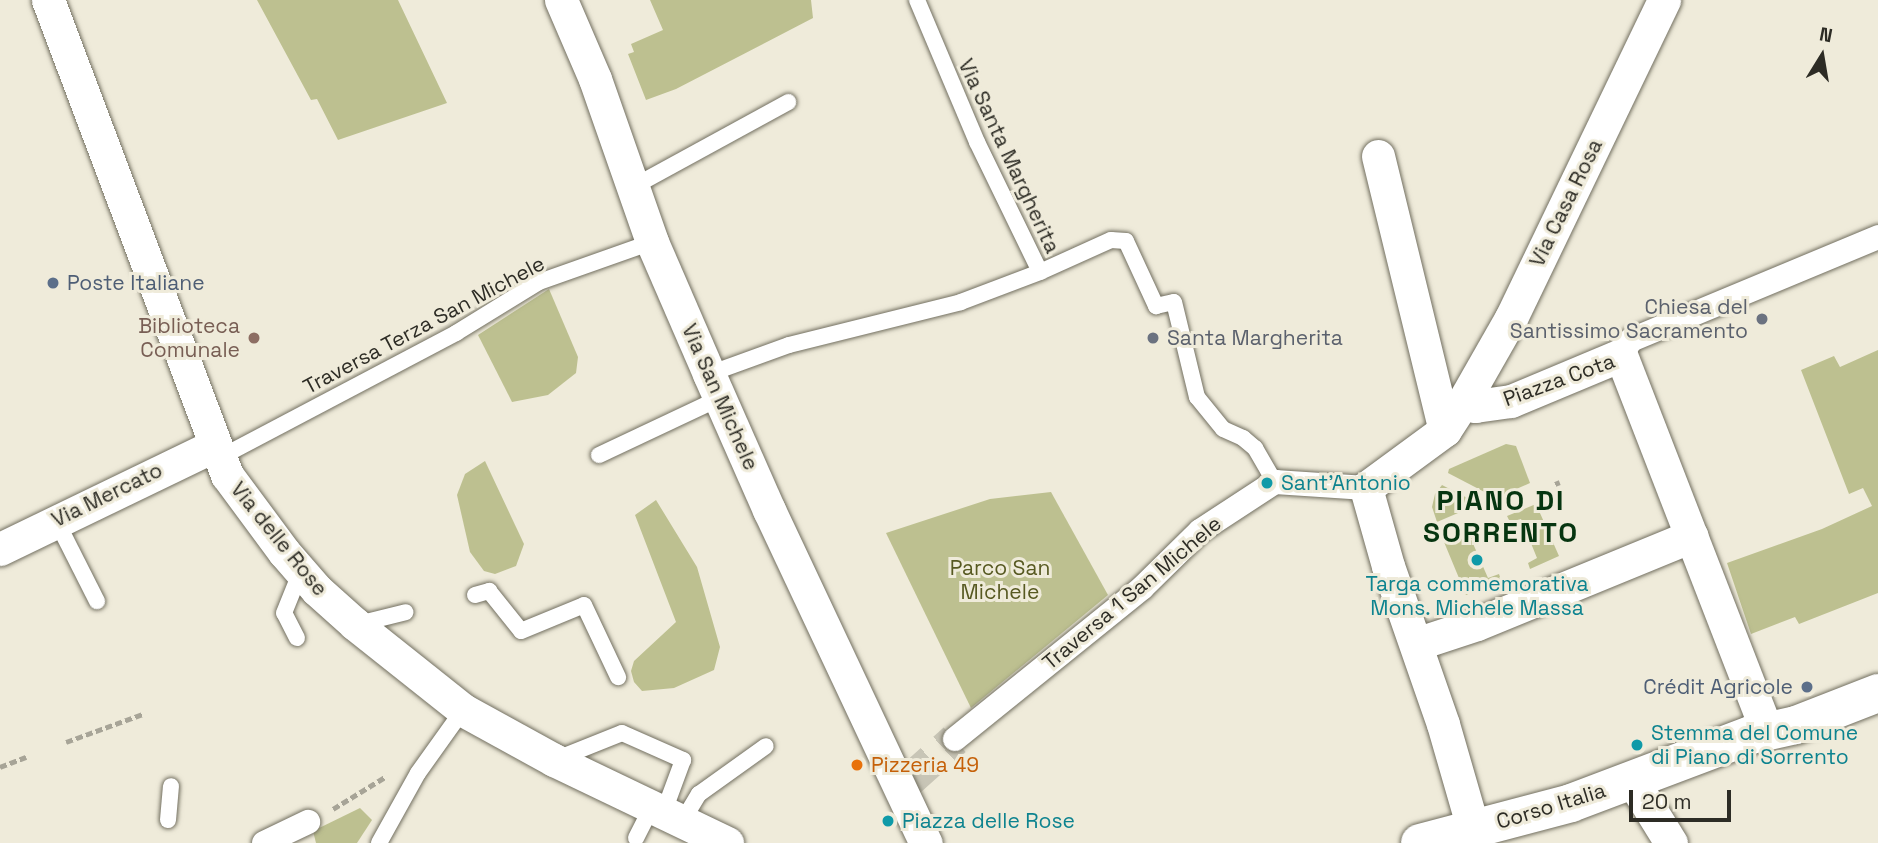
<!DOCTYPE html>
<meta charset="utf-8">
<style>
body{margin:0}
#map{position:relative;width:1878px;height:843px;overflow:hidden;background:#efebda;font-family:"Space Grotesk",sans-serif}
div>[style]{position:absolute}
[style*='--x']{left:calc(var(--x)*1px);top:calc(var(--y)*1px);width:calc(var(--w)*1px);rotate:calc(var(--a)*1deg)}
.green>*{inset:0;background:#bdc090}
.minor-tunnel>*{height:33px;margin-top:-16.5px;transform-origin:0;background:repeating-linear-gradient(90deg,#c8c5b6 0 33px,transparent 0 50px)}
.path>*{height:4.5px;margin-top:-2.25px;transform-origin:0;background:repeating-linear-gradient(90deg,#a7a497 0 7px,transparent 0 10.5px)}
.roads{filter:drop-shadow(0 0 2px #726f60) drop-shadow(0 0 2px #726f60)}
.service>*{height:16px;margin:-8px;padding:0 8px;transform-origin:8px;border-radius:8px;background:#fff}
.pedestrian>*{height:24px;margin:-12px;padding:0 12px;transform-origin:12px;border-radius:12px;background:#fff}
.minor>*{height:33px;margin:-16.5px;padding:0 16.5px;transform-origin:16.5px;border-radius:16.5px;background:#fff}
.primary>*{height:38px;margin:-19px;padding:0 19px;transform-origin:19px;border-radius:19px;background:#fff}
.dots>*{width:19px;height:19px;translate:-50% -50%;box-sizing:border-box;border:4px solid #efebda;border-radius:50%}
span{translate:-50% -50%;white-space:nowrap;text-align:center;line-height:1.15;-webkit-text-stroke:6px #efebda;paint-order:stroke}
.street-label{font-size:21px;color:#2d2c25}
.service-label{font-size:21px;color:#4e5e75}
.left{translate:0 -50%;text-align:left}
.right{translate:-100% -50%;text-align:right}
.worship-label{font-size:21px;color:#5b616d}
.education-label{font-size:21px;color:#785e54}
.culture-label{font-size:21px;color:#0d838f}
.park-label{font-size:21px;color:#575921}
.food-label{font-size:21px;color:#c56008}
.district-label{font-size:28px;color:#063510;font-weight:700;letter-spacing:2px}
.north{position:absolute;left:1787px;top:21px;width:70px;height:70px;-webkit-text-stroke:5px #efebda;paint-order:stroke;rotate:11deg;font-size:19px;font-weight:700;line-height:28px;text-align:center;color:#2d2c25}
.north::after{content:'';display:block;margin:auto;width:24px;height:32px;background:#2d2c25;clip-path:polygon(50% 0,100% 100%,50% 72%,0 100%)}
.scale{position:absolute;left:1629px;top:790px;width:102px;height:32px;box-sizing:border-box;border:4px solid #2d2c25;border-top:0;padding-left:9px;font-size:21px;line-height:24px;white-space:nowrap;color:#2d2c25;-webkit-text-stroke:5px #efebda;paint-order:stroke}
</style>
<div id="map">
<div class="green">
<i style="clip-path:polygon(257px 0,398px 0,447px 103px,338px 140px,317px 99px,311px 100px)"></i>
<i style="clip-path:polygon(650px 0,811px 0,813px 18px,676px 89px,646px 100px,628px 54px,634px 52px,631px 44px,663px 30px)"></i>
<i style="clip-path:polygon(549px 289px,578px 357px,576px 373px,548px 395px,512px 402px,478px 335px)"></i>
<i style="clip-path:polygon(1878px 350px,1878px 593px,1799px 624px,1795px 617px,1751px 634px,1727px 563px,1822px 529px,1872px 506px,1863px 488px,1849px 494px,1801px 370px,1834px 356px,1840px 367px)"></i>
<i style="clip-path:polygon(1506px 444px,1516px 446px,1530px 483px,1496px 498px,1448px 473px,1449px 469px)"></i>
<i style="clip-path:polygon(485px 461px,524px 544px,516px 566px,495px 574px,484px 571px,470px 552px,457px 495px,465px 474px)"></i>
<i style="clip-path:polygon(1442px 485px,1479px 504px,1437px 522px,1432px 507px,1435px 494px)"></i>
<i style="clip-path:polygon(1051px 492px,1108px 595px,971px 708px,886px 533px,990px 499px)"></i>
<i style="clip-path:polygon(656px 500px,697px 567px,720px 647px,714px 670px,674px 688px,642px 691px,634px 682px,631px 671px,634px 661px,676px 622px,635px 515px)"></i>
<i style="clip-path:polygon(1536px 504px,1559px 556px,1530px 569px,1528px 563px,1537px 558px,1521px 519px,1510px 522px,1507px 516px)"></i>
<i style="clip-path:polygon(1478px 528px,1481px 533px,1471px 539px,1488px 578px,1499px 574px,1501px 580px,1466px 595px,1444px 542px)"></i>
<i style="clip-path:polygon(360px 808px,372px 820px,357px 843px,316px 843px,313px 831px)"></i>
</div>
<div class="minor-tunnel">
<i style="--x:907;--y:782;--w:64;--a:-41.9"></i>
</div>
<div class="path">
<i style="--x:1555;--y:484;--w:5;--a:-22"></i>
<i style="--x:66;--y:742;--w:82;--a:-20"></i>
<i style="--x:0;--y:767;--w:28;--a:-21"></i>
<i style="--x:333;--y:809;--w:61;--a:-31.6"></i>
</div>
<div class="roads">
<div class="service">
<i style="--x:917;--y:0;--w:154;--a:67.1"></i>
<i style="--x:977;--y:142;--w:144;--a:64.1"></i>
<i style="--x:1040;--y:272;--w:78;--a:-24.3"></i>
<i style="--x:1111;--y:240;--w:15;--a:4"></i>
<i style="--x:1126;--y:241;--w:72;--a:65.2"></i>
<i style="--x:1156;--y:306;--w:18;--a:-13"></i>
<i style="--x:1174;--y:302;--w:98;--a:76.4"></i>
<i style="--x:1197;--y:397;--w:41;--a:50.9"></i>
<i style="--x:1223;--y:429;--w:22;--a:24"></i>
<i style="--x:1243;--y:438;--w:16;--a:40"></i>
<i style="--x:1255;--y:448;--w:39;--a:60"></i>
<i style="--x:633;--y:187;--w:177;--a:-28.7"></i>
<i style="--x:709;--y:374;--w:85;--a:-19.9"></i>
<i style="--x:789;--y:345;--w:177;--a:-14"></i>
<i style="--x:961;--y:302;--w:85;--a:-20.8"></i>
<i style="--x:599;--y:455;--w:134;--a:-25.2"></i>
<i style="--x:221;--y:457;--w:266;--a:-27.8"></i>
<i style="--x:456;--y:333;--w:97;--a:-31.6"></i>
<i style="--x:539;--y:282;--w:120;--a:-19.5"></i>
<i style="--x:56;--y:520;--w:91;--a:63.2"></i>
<i style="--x:475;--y:595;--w:15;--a:-16"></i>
<i style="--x:489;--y:591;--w:51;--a:51.3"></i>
<i style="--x:521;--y:631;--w:68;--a:-22.4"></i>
<i style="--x:584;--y:605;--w:80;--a:64.7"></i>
<i style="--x:358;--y:624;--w:49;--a:-14"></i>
<i style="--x:297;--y:638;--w:28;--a:-117"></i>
<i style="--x:284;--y:613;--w:45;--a:-68"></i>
<i style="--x:557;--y:759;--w:70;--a:-21.8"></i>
<i style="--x:622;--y:733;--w:67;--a:23.9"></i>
<i style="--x:683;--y:760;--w:58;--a:110.3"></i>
<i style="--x:168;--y:820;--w:34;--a:-85"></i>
<i style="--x:682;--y:822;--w:33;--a:-59"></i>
<i style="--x:699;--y:794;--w:82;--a:-35.6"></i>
<i style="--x:636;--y:838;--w:34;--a:-63"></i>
<i style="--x:379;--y:843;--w:80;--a:-60.9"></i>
<i style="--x:418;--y:773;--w:77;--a:-54.5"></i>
</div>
<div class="pedestrian">
<i style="--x:1621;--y:355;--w:18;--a:-56"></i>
<i style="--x:1631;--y:340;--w:268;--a:-22.6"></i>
<i style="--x:955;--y:739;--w:240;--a:-38.9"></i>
<i style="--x:1142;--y:588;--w:81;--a:-44.5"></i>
<i style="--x:1200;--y:531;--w:90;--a:-33.2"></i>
<i style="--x:1275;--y:482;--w:91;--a:3.8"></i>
<i style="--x:264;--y:843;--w:49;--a:-25.5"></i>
</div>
<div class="minor">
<i style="--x:48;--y:0;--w:508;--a:69.35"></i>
<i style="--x:227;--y:475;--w:96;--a:53.5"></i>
<i style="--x:284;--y:552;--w:50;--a:49"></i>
<i style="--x:317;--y:590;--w:51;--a:41.8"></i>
<i style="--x:355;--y:624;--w:138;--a:38.5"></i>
<i style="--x:463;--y:710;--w:104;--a:28.8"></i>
<i style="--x:554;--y:760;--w:192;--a:25.6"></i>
<i style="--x:561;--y:0;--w:86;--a:66.7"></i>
<i style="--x:595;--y:79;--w:173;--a:70.7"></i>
<i style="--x:652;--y:242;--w:144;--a:66.6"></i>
<i style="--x:709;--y:374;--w:149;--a:66.2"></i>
<i style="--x:769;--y:510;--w:368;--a:64.8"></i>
<i style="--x:1378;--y:156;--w:282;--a:76.3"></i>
<i style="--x:1463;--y:402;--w:13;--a:18"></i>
<i style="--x:1475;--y:406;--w:36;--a:-8"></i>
<i style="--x:1511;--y:401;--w:119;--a:-22.7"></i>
<i style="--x:1621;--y:355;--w:403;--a:68.8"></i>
<i style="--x:0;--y:549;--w:239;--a:-25.8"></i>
<i style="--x:1416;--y:644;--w:64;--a:-18.2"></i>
<i style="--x:1477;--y:624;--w:232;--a:-22.3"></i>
<i style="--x:1632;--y:780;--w:74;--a:58.2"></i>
<i style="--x:1473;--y:828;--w:108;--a:-106.1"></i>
<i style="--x:1443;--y:724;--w:167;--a:-109.2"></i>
<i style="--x:1388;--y:566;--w:81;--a:-105.8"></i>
<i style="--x:1366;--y:488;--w:98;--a:-36.3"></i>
<i style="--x:1445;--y:430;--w:33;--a:-57"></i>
<i style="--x:1463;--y:402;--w:97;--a:-60.3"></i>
<i style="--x:1511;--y:318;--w:353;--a:-64.3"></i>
</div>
<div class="primary">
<i style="--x:1420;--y:843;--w:156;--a:-14.8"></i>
<i style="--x:1571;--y:803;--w:192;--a:-20.7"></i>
<i style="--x:1751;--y:735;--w:46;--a:-12.5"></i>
<i style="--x:1796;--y:725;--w:88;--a:-21.3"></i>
</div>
</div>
<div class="dots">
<i style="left:53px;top:283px;background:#5c6f8a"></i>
<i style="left:1762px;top:319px;background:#6b7280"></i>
<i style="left:254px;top:338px;background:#8d6e63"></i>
<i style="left:1153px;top:338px;background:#6b7280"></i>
<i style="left:1267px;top:483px;background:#0f9aa8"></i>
<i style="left:1477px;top:560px;background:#0f9aa8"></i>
<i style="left:1807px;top:687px;background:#5c6f8a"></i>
<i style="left:1637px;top:745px;background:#0f9aa8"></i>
<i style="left:857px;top:765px;background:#e8710a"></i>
<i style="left:888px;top:821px;background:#0f9aa8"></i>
</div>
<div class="street-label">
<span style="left:1009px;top:156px;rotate:65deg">Via Santa Margherita</span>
<span style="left:1566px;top:203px;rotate:-64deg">Via Casa Rosa</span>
<span style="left:424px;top:325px;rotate:-28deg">Traversa Terza San Michele</span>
<span style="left:1559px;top:380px;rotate:-20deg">Piazza Cota</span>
<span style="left:720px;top:397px;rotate:66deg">Via San Michele</span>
<span style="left:107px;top:495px;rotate:-26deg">Via Mercato</span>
<span style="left:279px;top:539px;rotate:51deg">Via delle Rose</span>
<span style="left:1132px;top:593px;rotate:-40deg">Traversa 1 San Michele</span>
<span style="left:1551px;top:806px;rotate:-17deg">Corso Italia</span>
</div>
<div class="service-label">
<span class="left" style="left:67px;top:283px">Poste Italiane</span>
<span class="right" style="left:1793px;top:687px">Crédit Agricole</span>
</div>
<div class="worship-label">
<span class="right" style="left:1748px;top:319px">Chiesa del<br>Santissimo Sacramento</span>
<span class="left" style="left:1167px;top:338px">Santa Margherita</span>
</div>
<div class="education-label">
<span class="right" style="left:240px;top:338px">Biblioteca<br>Comunale</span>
</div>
<div class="culture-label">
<span class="left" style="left:1281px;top:483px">Sant'Antonio</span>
<span style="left:1477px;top:596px">Targa commemorativa<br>Mons. Michele Massa</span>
<span class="left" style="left:1651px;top:745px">Stemma del Comune<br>di Piano di Sorrento</span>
<span class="left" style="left:902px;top:821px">Piazza delle Rose</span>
</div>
<div class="park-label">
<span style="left:1000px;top:580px">Parco San<br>Michele</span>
</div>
<div class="food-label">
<span class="left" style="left:871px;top:765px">Pizzeria 49</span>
</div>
<div class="district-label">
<span style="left:1501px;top:516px">PIANO DI<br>SORRENTO</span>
</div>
<div class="north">N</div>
<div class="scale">20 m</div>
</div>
